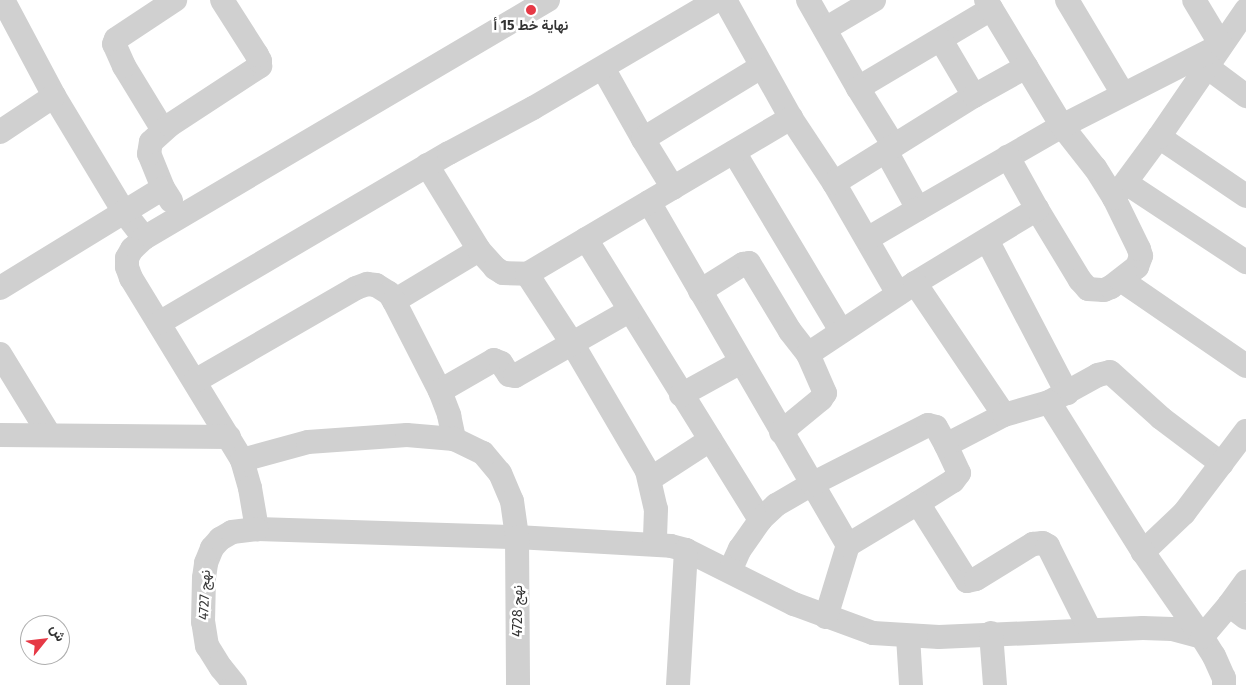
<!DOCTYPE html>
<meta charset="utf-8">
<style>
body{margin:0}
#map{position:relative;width:1246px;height:685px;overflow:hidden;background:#fff;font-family:"Fira Sans",Vazirmatn,sans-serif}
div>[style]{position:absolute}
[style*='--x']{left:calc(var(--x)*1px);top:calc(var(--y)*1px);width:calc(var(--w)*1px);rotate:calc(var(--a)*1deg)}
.street>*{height:24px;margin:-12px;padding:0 12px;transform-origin:12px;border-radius:12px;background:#d0d0d0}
.dots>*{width:14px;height:14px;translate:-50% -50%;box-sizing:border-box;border:2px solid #fff;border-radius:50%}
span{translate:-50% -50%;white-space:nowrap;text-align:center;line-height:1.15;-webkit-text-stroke:5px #fff;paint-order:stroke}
.poi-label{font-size:14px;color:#333;font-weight:700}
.street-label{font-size:14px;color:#333}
.north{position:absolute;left:20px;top:615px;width:50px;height:50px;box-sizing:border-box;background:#fff;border:1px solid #adadad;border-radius:50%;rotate:61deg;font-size:14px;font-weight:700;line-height:20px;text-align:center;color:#333}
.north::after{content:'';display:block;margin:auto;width:18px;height:22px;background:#e63946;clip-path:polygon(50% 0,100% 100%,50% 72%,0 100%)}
</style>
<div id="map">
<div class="street">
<i style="--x:3;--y:0;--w:109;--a:62"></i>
<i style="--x:54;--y:96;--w:135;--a:58.9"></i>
<i style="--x:124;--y:212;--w:33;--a:52"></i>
<i style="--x:548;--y:0;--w:469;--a:149.5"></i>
<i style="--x:144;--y:238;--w:16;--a:137"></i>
<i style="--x:132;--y:249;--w:10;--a:119"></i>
<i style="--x:127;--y:258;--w:9;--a:90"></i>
<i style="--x:127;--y:267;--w:12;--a:70"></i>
<i style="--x:131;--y:278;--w:213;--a:58.6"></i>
<i style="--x:242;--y:460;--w:29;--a:74"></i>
<i style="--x:250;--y:488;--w:42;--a:80.3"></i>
<i style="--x:257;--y:529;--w:260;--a:1.8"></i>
<i style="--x:517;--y:537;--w:154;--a:3.3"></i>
<i style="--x:671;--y:546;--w:16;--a:15"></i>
<i style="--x:686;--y:550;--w:121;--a:26.6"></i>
<i style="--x:794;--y:604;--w:84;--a:20.2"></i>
<i style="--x:873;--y:633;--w:66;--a:3.5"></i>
<i style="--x:939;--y:637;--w:204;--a:-2.5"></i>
<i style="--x:1143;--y:628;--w:29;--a:2"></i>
<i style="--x:1172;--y:629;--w:31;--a:15"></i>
<i style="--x:1202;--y:637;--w:22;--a:58"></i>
<i style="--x:1214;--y:656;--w:24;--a:66"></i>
<i style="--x:1224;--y:678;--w:7;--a:90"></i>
<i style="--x:725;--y:0;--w:135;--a:60.8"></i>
<i style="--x:791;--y:118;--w:78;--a:56.5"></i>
<i style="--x:834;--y:183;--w:128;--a:60"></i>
<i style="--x:808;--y:0;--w:101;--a:60.4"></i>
<i style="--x:858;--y:88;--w:155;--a:-30.7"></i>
<i style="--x:1067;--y:0;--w:109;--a:59.2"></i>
<i style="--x:825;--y:29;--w:57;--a:-30.6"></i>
<i style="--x:941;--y:40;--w:65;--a:59.5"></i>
<i style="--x:1207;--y:67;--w:49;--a:36.6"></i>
<i style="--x:603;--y:68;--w:81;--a:60.6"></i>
<i style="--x:858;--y:88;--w:68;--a:58.2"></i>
<i style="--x:163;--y:130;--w:75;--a:-121.4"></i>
<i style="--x:124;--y:66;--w:24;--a:-114"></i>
<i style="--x:114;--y:44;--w:5;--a:-68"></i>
<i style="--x:116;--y:39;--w:71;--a:-33.5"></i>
<i style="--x:0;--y:132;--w:65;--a:-33.7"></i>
<i style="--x:1159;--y:137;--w:105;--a:34.1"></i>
<i style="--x:886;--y:151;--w:66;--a:61.1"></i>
<i style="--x:918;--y:209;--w:166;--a:-30"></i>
<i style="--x:1062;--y:126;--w:147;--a:-121.1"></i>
<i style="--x:734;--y:152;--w:209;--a:59.1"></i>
<i style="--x:427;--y:165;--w:100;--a:58.5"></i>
<i style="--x:834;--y:183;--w:165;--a:-31.9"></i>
<i style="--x:974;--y:96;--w:60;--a:-29.1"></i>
<i style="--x:1126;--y:183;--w:144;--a:33.4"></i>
<i style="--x:163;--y:188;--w:37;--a:-112"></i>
<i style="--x:149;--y:154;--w:12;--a:-81"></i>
<i style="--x:151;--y:142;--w:25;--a:-42"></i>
<i style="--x:170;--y:125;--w:108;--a:-33.2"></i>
<i style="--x:260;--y:66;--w:5;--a:-90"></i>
<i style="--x:260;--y:61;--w:7;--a:-117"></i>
<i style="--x:257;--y:55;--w:65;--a:-122.5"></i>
<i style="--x:673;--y:188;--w:57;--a:-121.5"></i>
<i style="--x:643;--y:139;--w:138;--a:-31.4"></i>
<i style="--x:1114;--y:198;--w:76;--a:-53.6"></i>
<i style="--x:1159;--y:137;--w:154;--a:-55.6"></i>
<i style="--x:649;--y:202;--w:397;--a:59.9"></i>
<i style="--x:1037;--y:209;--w:83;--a:58.8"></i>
<i style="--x:1080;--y:280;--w:12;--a:48"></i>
<i style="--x:1088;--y:289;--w:16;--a:4"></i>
<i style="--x:1104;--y:290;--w:8;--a:-23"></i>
<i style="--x:1111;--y:287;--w:33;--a:-38"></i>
<i style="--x:1137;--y:267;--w:12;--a:-70"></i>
<i style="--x:1141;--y:256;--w:7;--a:-106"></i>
<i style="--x:1139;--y:249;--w:57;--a:-116.1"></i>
<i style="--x:1114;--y:198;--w:36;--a:-122"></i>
<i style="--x:1095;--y:168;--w:53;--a:-128.2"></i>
<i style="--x:1062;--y:126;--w:178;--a:-27"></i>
<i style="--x:1221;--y:45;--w:52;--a:-121"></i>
<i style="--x:586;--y:239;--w:331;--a:58.2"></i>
<i style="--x:867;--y:239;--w:59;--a:-30.5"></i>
<i style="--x:987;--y:240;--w:173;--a:62.4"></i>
<i style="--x:527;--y:274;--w:82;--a:56.9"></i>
<i style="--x:572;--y:343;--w:148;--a:59.6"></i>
<i style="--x:647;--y:471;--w:39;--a:77"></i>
<i style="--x:656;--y:509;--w:35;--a:92"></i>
<i style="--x:1121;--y:280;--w:152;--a:34.5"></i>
<i style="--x:915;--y:283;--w:143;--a:-31.2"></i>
<i style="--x:1037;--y:209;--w:60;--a:-119.1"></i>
<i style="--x:0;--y:288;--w:191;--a:-31.5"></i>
<i style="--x:163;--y:188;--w:15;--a:58"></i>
<i style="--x:700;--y:291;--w:51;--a:-32.1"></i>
<i style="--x:743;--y:264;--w:6;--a:-9"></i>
<i style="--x:749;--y:263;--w:79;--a:58.9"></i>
<i style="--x:790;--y:331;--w:29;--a:52"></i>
<i style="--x:394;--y:301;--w:99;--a:-31"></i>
<i style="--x:479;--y:250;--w:24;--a:48"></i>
<i style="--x:495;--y:268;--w:9;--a:32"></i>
<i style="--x:503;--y:273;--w:24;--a:2"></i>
<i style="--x:527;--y:274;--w:307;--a:-30.6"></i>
<i style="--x:159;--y:323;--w:336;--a:-30.4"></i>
<i style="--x:449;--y:153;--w:95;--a:-28.2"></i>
<i style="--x:533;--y:108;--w:213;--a:-30.4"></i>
<i style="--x:0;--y:354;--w:94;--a:58.5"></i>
<i style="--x:195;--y:381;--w:186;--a:-30"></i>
<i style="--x:356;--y:288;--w:12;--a:-20"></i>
<i style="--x:367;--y:284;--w:9;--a:6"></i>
<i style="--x:376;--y:285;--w:15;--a:32"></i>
<i style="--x:389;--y:293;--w:9;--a:58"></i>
<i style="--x:394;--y:301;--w:101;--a:62.9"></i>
<i style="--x:440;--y:391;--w:26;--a:69"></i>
<i style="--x:449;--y:415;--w:25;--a:78"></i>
<i style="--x:440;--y:391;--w:62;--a:-29.9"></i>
<i style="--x:494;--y:360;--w:8;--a:23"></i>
<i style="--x:501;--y:363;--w:14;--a:56"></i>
<i style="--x:509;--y:375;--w:6;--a:9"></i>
<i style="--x:515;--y:376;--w:131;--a:-29.7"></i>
<i style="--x:681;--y:395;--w:68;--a:-28.8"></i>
<i style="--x:1049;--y:402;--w:56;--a:-28.9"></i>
<i style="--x:1098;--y:375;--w:12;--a:-14"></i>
<i style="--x:1110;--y:372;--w:69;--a:42"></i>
<i style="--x:1161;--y:418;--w:76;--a:37"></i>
<i style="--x:1246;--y:431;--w:103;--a:127.1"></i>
<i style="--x:1184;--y:513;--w:57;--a:136.4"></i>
<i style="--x:1143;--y:552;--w:103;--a:55.2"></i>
<i style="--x:1202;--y:637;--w:42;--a:-49.8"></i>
<i style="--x:1229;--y:605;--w:21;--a:37"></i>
<i style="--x:781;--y:432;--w:52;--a:-39.5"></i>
<i style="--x:821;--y:399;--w:7;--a:-56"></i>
<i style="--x:825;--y:393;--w:43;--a:-113.6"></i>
<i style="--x:808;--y:354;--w:128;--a:-33.6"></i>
<i style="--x:915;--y:283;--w:159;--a:56"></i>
<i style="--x:0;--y:435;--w:229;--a:0.5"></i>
<i style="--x:242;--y:460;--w:68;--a:-15.3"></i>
<i style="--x:308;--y:442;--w:99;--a:-4"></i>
<i style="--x:407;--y:435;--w:47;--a:4.9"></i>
<i style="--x:454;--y:439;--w:32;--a:26"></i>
<i style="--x:483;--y:453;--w:26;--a:50"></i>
<i style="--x:500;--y:473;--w:30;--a:67"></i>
<i style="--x:512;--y:501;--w:36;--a:82"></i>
<i style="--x:517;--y:537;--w:148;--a:89.6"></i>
<i style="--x:650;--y:479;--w:72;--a:-33"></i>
<i style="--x:918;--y:503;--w:41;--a:-32.2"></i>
<i style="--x:953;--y:481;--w:10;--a:-53"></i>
<i style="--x:959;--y:473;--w:31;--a:-115"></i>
<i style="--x:946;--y:445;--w:65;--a:-27.3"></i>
<i style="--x:1004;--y:415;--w:47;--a:-16.1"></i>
<i style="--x:1049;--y:402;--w:177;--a:57.9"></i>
<i style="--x:730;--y:571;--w:24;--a:-66"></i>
<i style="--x:740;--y:549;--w:35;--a:-55"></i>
<i style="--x:760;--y:520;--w:22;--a:-43"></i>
<i style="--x:776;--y:505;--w:42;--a:-30.3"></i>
<i style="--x:812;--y:484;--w:130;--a:-27"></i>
<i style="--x:928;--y:425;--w:8;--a:14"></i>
<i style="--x:936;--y:427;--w:21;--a:61"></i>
<i style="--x:1229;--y:605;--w:29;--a:-54"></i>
<i style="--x:826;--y:617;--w:75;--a:-73"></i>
<i style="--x:848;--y:545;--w:82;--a:-31"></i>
<i style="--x:918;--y:503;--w:92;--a:57.9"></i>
<i style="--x:967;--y:581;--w:9;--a:-13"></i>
<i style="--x:976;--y:579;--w:67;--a:-31.6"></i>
<i style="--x:1033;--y:544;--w:10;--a:-6"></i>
<i style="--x:1043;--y:543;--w:6;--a:31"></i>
<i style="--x:1048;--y:546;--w:94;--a:63.4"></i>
<i style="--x:991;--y:633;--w:52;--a:85.6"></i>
<i style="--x:908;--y:636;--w:49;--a:86.5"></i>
<i style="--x:235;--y:685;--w:22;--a:-129"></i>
<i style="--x:221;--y:668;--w:26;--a:-122"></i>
<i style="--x:207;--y:646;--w:24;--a:-99"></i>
<i style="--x:203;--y:622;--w:44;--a:-88.7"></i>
<i style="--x:204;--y:578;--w:15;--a:-82"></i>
<i style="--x:206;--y:563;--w:16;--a:-68"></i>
<i style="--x:212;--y:548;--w:12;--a:-48"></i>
<i style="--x:220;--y:539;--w:14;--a:-30"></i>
<i style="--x:232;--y:532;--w:25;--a:-7"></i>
<i style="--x:678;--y:685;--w:135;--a:-86.6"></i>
</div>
<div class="dots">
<i style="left:531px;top:10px;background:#e63946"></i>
</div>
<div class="poi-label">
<span style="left:531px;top:26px">نهاية خط 15 أ</span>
</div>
<div class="street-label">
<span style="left:205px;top:595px;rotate:-88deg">نهج 4727</span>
<span style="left:518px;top:611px;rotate:-90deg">نهج 4728</span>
</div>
<div class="north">ش</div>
</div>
